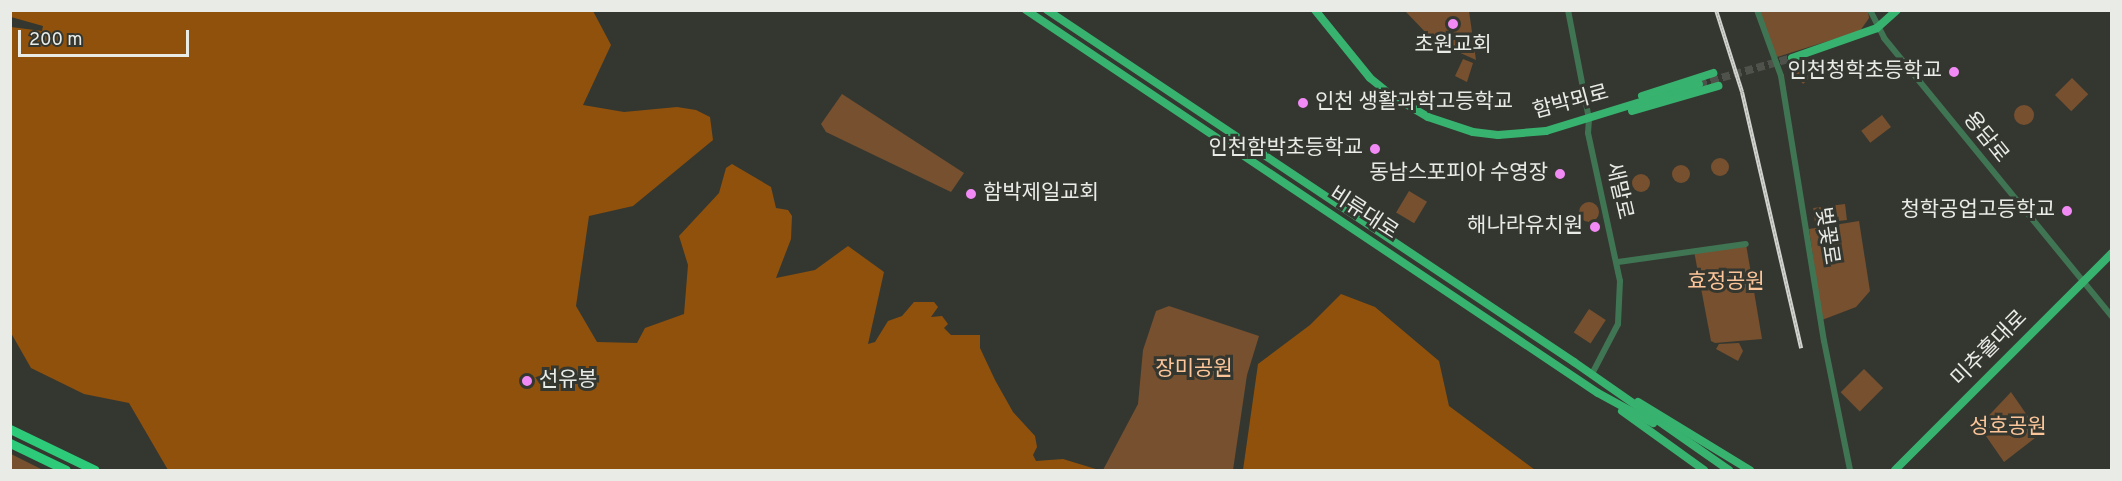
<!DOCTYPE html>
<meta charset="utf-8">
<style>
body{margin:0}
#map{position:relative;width:2122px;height:481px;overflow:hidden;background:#343730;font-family:Overpass,"Noto Sans KR",sans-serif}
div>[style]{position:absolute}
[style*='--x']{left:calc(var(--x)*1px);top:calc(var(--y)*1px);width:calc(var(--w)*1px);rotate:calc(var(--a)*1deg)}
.green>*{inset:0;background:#76502f;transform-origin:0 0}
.round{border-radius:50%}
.forest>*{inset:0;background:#90510c}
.major-tunnel>*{height:8px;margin-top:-4px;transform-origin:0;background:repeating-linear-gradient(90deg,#4f524b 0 8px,transparent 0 12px)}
.minor>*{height:6px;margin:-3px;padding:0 3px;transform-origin:3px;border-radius:3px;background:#407554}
.major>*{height:8px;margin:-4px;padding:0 4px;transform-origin:4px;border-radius:4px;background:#38b26f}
.highway>*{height:9px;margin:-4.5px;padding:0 4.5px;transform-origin:4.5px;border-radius:4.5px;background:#2cca79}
.rail>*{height:4px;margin-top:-2px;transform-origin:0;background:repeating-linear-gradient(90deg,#343730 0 4.5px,#d0d2ce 0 9px);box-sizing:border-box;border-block:2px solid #d0d2ce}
.dots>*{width:16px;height:16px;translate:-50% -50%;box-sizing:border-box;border:3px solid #343730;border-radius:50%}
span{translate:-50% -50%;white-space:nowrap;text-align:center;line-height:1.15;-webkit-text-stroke:6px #343730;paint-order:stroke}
.poi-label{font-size:21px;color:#e9ebe7}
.right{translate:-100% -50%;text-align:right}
.left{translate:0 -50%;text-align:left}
.street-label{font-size:21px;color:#e9ebe7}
.park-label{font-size:21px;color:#fbc599}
.frame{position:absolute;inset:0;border:12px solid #e9ebe7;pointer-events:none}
.scale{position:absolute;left:18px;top:30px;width:171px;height:27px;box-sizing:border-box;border:3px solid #e9ebe7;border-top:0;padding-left:8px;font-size:18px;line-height:21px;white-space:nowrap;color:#e9ebe7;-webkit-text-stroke:4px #343730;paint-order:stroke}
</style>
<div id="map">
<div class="green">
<i style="clip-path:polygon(1405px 11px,1469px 11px,1476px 60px,1434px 41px)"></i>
<i style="clip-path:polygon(1756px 11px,1868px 11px,1869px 18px,1860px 31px,1777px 57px)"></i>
<i style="clip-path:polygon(1463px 59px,1473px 63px,1467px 82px,1455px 76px)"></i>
<i style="clip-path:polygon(1809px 68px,1814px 74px,1803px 84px,1794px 73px)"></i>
<i style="left:2072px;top:78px;width:23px;height:24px;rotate:45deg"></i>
<i style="clip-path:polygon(842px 94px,964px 173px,951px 192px,826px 132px,821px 124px)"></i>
<i class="round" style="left:2014px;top:105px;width:20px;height:20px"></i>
<i style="left:1882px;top:115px;width:15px;height:26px;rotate:53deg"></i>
<i class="round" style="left:1711px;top:158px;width:18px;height:18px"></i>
<i class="round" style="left:1672px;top:165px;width:18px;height:18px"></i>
<i class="round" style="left:1632px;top:174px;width:18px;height:18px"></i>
<i style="left:1409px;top:191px;width:21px;height:25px;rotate:31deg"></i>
<i class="round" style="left:1579px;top:202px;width:20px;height:20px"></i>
<i style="left:1845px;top:204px;width:16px;height:32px;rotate:83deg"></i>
<i style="clip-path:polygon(1859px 221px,1870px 291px,1856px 307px,1822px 320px,1809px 229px)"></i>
<i style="clip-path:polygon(1746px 244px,1762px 339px,1715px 343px,1711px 341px,1694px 251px)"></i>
<i style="clip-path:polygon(1169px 306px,1259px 336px,1247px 375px,1233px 470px,1103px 470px,1138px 404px,1143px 350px,1156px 311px)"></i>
<i style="left:1589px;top:309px;width:20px;height:28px;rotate:33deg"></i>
<i style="clip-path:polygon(1739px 343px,1743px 351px,1738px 361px,1716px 349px,1719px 344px)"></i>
<i style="left:1864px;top:369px;width:27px;height:33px;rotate:45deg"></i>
<i style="clip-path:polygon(2011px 392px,2040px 434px,2004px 462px,1979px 426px)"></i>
<i style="clip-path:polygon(11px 454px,43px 470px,11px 470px)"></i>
</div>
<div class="forest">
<i style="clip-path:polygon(11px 10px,593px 11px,611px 45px,583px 105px,624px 112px,677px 107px,696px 110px,710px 117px,713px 140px,633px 206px,589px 216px,576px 306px,597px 342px,637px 343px,645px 328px,684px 314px,688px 265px,679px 236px,719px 193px,726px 168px,732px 164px,771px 187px,776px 208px,788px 210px,792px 216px,791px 239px,776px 278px,815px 270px,848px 246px,884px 272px,868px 344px,875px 342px,888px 321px,902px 316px,914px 302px,934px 302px,938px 307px,931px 317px,942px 316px,948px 324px,944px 328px,951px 335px,980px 335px,980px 348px,995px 380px,1013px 412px,1035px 436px,1037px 447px,1033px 455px,1036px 461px,1063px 459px,1099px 470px,168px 470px,129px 403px,84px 394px,31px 368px,11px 333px,11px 27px,42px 31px,43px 26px,11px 17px)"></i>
<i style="clip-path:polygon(1341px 294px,1375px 307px,1439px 361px,1449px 406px,1535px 470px,1243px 470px,1258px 364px,1310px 325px)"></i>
</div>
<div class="major-tunnel">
<i style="--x:1699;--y:84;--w:97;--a:-15.6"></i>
</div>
<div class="minor">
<i style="--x:1568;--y:10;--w:111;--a:79.1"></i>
<i style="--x:1589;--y:119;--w:14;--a:94"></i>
<i style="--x:1588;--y:133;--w:151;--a:77.8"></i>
<i style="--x:1620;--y:281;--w:43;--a:92.7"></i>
<i style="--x:1618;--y:324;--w:56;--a:117.5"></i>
<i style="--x:1757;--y:10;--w:70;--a:70"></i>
<i style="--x:1781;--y:76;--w:268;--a:80.8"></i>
<i style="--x:1824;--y:341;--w:132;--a:78.6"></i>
<i style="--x:1870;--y:10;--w:31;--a:63"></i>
<i style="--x:1884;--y:38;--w:360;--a:50.7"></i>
<i style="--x:1618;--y:262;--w:129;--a:-8"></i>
</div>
<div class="major">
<i style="--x:1026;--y:10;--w:688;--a:33.81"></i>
<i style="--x:1598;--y:393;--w:63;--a:28.6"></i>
<i style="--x:1047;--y:10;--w:634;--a:33.74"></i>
<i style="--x:1574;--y:362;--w:189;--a:34.9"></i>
<i style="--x:1315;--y:10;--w:87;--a:51"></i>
<i style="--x:1370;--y:78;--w:27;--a:39"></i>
<i style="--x:1391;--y:95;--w:43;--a:30.7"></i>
<i style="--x:1428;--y:117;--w:47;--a:18.4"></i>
<i style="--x:1473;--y:132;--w:25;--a:7"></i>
<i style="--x:1498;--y:135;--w:48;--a:-4.8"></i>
<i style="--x:1546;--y:131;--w:160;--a:-17.1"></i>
<i style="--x:1792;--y:58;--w:90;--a:-19.4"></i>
<i style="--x:1877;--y:28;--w:27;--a:-42"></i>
<i style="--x:1642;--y:96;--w:75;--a:-17.9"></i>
<i style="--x:1632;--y:111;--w:90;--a:-16.2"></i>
<i style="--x:1638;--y:402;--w:131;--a:31.3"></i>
<i style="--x:1622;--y:411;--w:101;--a:35.7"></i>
<i style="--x:1895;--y:470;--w:307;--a:-45"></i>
</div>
<div class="highway">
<i style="--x:10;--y:429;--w:94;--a:25.8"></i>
<i style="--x:10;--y:443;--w:62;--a:25.7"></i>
</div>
<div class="rail">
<i style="--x:1716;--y:10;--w:86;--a:72.4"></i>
<i style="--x:1742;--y:92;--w:263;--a:77"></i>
</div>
<div class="dots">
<i style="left:1453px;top:24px;background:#f18af4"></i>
<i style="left:1954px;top:72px;background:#f18af4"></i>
<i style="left:1303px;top:103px;background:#f18af4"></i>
<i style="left:1375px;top:149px;background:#f18af4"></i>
<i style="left:1560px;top:174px;background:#f18af4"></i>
<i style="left:971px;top:194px;background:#f18af4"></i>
<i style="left:2067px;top:211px;background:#f18af4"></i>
<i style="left:1595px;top:227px;background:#f18af4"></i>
<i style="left:527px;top:381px;background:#f18af4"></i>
</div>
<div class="poi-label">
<span style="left:1453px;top:46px">초원교회</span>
<span class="right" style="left:1942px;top:72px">인천청학초등학교</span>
<span class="left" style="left:1315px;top:103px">인천 생활과학고등학교</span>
<span class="right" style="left:1363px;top:149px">인천함박초등학교</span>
<span class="right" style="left:1548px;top:174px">동남스포피아 수영장</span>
<span class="left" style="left:983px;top:194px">함박제일교회</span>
<span class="right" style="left:2055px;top:211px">청학공업고등학교</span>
<span class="right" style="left:1583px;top:227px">해나라유치원</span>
<span class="left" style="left:539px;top:381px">선유봉</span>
</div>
<div class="street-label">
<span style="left:1571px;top:103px;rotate:-15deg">함박뫼로</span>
<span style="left:1985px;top:138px;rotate:51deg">용담로</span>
<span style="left:1618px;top:191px;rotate:77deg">새말로</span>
<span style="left:1363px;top:214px;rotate:33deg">비류대로</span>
<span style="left:1826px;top:236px;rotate:81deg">벚꽃로</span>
<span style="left:1990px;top:349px;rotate:-45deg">미추홀대로</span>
</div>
<div class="park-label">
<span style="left:1726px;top:283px">효정공원</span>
<span style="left:1194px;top:370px">장미공원</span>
<span style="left:2008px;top:428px">성호공원</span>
</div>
<div class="frame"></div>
<div class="scale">200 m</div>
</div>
